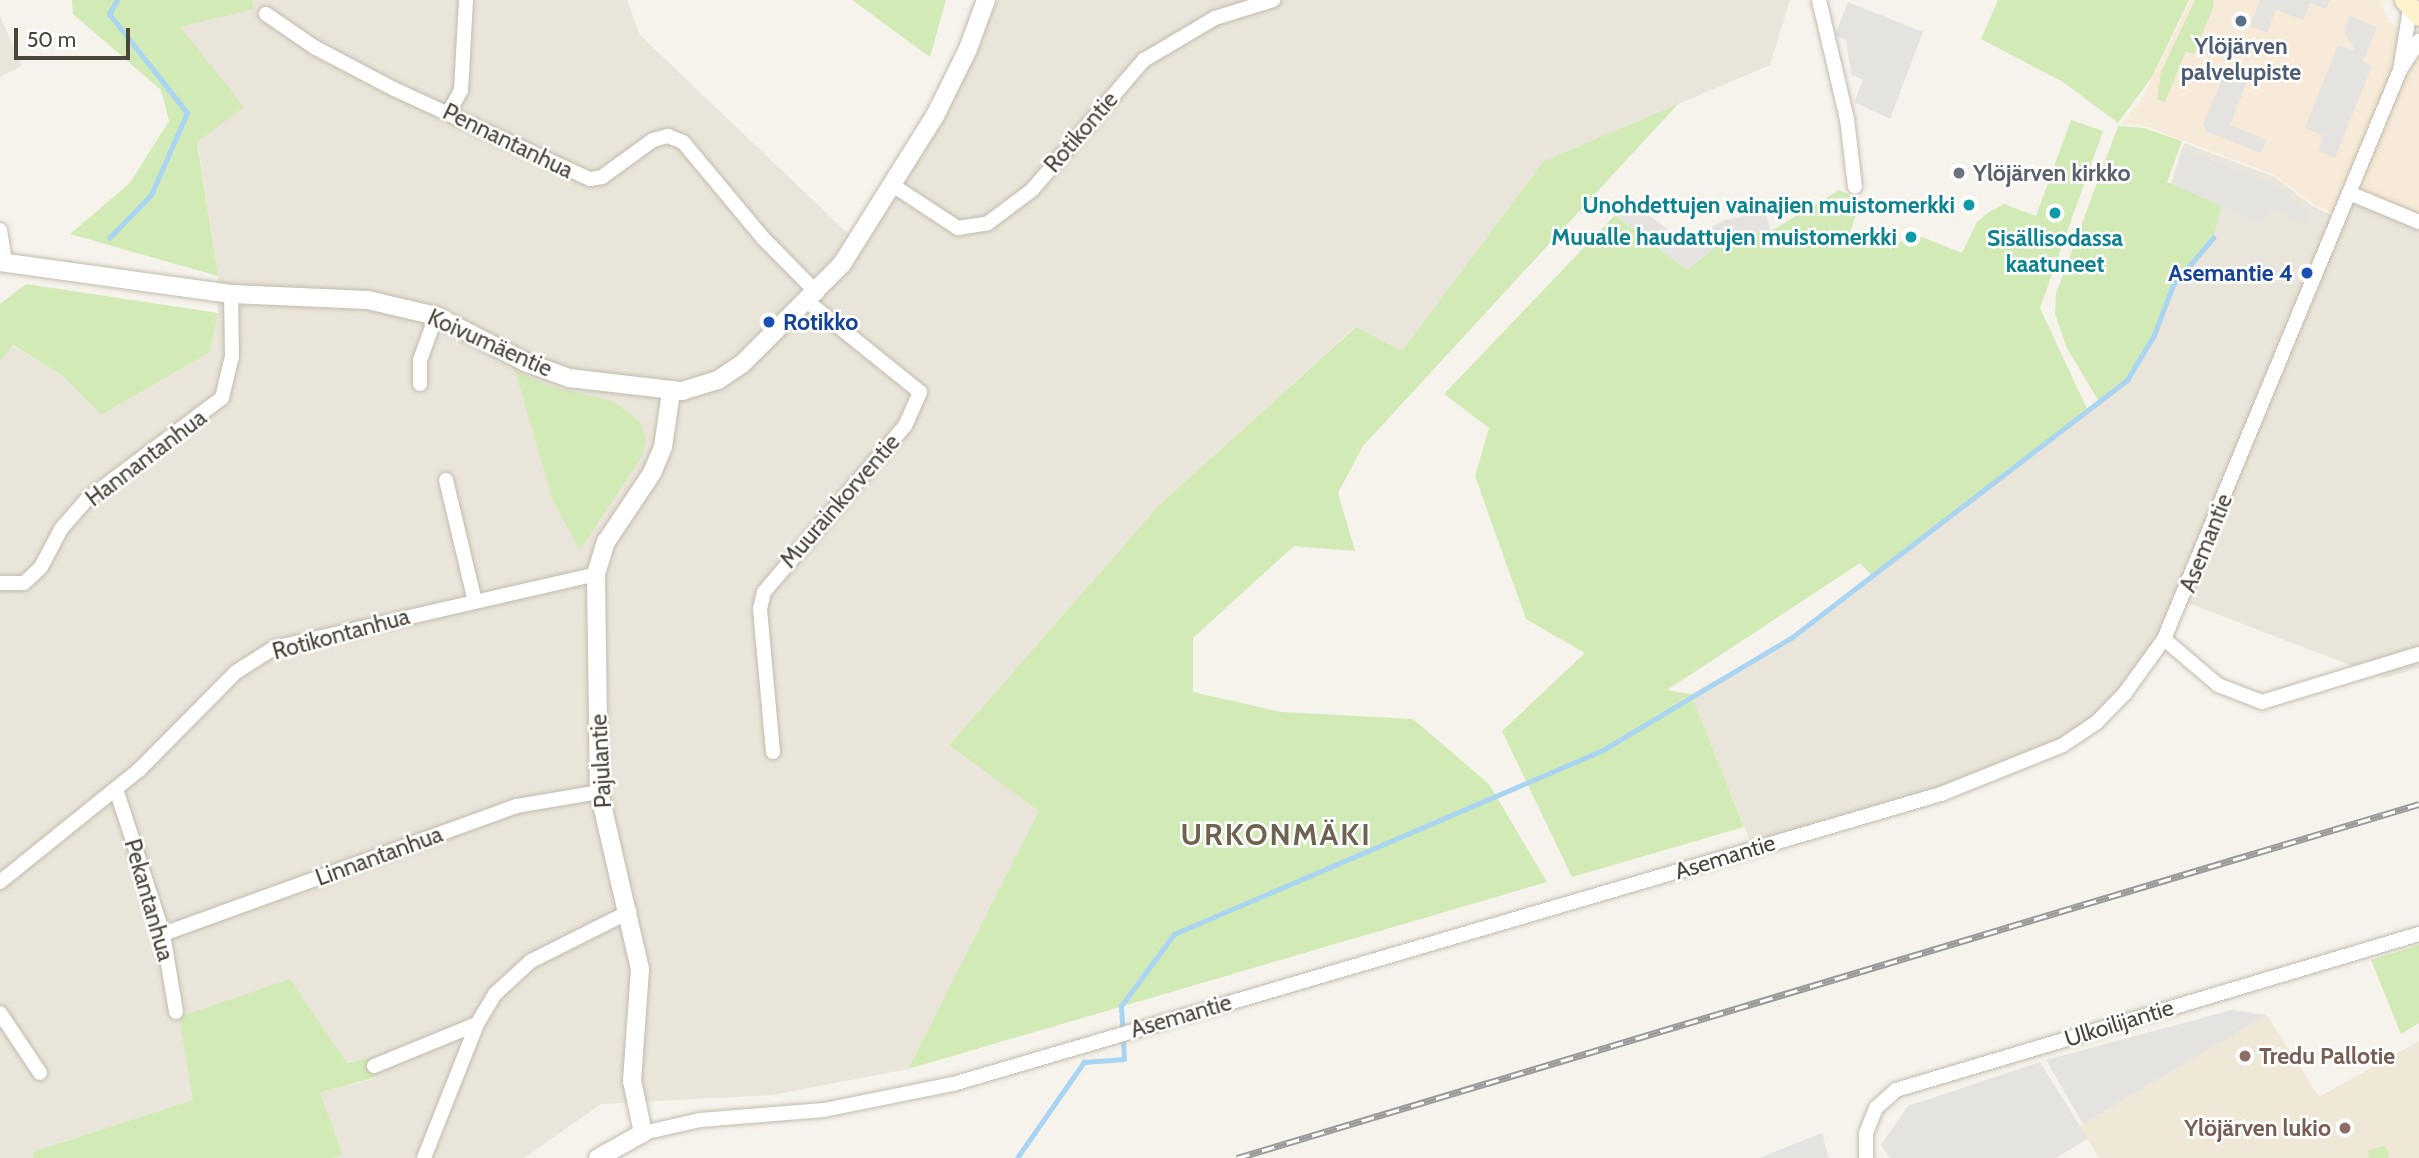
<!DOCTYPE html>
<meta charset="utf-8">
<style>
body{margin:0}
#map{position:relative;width:2419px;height:1158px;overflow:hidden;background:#f6f3ec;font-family:Cabin,sans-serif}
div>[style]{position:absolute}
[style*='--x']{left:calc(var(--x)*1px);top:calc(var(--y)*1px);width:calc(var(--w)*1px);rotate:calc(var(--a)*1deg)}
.residential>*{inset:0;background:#eae5da}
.commercial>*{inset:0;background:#f7ead8}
.education>*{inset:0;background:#efe8d6}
.green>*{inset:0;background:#d2eab5}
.parking>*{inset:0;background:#e5e3e0}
.stream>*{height:4.5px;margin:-2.25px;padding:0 2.25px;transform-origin:2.25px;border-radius:2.25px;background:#a9d4f2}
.roads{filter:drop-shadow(0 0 2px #c2bbae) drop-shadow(0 0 2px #c2bbae)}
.minor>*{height:14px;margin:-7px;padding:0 7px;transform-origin:7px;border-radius:7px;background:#fff}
.tertiary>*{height:18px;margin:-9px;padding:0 9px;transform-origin:9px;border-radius:9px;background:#fff}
.secondary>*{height:19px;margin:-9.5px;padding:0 9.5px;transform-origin:9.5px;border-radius:9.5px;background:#fff3cd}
.rail>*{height:7px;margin-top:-3.5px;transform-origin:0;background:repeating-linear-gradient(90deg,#fff 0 13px,#9a9a9a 0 26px);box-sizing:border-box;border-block:2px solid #9a9a9a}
.dots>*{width:19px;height:19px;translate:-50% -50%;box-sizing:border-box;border:4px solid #fff;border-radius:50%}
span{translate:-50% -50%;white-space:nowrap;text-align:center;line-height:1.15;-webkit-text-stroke:5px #fff;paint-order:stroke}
.service-label{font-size:23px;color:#4e5e75;font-weight:700}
.street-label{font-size:23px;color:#4b4439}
.worship-label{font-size:23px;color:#5b616d;font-weight:700}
.left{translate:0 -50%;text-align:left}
.culture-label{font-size:23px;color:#0d838f;font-weight:700}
.right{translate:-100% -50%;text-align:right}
.transit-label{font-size:23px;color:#164399;font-weight:700}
.education-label{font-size:23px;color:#785e54;font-weight:700}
.district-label{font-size:30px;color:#6e6250;font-weight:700;letter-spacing:2px}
.scale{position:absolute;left:14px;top:28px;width:116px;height:32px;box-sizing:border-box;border:4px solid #4b4439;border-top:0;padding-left:9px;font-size:21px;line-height:24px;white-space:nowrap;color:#4b4439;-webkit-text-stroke:5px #fff;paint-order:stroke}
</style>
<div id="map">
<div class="residential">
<i style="clip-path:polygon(252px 0,627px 0,640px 35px,863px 248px,944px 117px,998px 0,1790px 0,1770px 65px,1544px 161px,1402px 351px,1355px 327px,1159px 505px,949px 745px,1040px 811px,908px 1069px,772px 1095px,601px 1104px,524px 1158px,332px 1158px,343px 1153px,320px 1093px,376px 1078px,370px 1057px,193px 1100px,32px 1152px,34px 1158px,0 1158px,0 362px,12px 345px,63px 376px,101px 415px,210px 352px,218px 313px,218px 276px,180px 27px,253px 9px)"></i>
<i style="clip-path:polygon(0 16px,22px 66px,0 77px)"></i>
<i style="clip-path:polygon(2184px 143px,2275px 177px,2312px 206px,2339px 219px,2349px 194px,2419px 221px,2419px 668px,2384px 678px,2180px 600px,2152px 653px,2093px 720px,2061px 742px,1937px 791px,1752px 846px,1691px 694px,1791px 638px,2127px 380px,2154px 335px,2173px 285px,2213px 238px,2222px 206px,2171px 184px)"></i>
</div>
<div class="commercial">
<i style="clip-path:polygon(2191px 0,2380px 0,2389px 22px,2419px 40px,2419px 220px,2348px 191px,2338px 215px,2313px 204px,2275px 175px,2145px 126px,2121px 124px,2141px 101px)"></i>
</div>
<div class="education">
<i style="clip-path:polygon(2267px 1015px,2319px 1097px,2419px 1041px,2419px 1158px,2099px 1158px,2080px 1126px)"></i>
</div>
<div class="green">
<i style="clip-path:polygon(72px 0,252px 0,254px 9px,180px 27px,244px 107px,197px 142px,218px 276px,70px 234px,130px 183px,169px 121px,161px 90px,73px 14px)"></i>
<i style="clip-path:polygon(852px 0,946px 0,930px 57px)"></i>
<i style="clip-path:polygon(1998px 0,2189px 0,2152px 77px,2118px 123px,2063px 82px,1981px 39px)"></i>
<i style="clip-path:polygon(2195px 0,2213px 0,2214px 5px,2194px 54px,2186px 51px,2165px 102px,2157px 99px,2161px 72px)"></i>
<i style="clip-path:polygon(1678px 104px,1363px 446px,1338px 493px,1355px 551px,1294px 546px,1193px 638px,1193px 692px,1281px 712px,1413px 719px,1489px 784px,1547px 882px,908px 1069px,1039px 811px,949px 745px,1159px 505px,1356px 327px,1402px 351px,1544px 161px)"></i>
<i style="clip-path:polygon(2071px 120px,2103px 131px,2040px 308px,2088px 411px,1873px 577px,1860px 563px,1667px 690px,1691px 694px,1744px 827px,1572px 877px,1502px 731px,1585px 653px,1526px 619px,1475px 476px,1489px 428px,1444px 394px,1615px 215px,1687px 270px,1726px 238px,1771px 231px,1839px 190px,1861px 200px,1850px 232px,1891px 249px,1912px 233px,1962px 253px,1977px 222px,1989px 212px,2004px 204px,2036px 216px)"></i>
<i style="clip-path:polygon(2118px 126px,2144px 128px,2182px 141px,2167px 182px,2222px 206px,2213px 238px,2173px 285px,2154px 335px,2127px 380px,2098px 400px,2067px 348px,2055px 314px,2056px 294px)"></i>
<i style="clip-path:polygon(26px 284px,218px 313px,210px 352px,101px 415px,63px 376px,13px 345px,0 362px,0 304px)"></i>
<i style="clip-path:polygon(515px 371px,549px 386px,615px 402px,641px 423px,646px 439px,642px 456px,580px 550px,553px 501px)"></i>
<i style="clip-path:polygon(2419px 945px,2419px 1023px,2401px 1034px,2371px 960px)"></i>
<i style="clip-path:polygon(290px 979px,347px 1063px,371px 1057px,376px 1077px,320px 1093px,343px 1154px,332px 1158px,34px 1158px,32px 1152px,193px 1100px,179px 1017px)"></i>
<i style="clip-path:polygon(2385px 1145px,2390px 1158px,2369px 1158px,2368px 1151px)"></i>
</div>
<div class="parking">
<i style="clip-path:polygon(2260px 0,2330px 0,2326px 9px,2310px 3px,2303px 20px,2276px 10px,2267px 33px,2250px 26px)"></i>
<i style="clip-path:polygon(1848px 2px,1923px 32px,1890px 119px,1854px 102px,1863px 80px,1851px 74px,1846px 40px,1835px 35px)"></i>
<i style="clip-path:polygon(2350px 16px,2377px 27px,2363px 61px,2372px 66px,2335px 158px,2318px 151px,2323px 136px,2305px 128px,2338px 45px,2356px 51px,2344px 32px)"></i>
<i style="clip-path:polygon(2226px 70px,2249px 77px,2230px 125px,2267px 140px,2261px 153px,2207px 132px,2203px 124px)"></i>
<i style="clip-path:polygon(2185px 150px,2277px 186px,2310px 213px,2305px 227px,2271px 206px,2263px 223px,2171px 184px)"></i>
<i style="clip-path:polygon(1633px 204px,1684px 241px,1725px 220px,1765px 212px,1771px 231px,1726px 238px,1687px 270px,1615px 215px)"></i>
<i style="clip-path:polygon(2232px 1010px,2267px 1015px,2083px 1124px,2046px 1060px)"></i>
<i style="clip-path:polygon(2040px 1062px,2088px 1139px,2056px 1158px,1890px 1158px,1881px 1145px,1908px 1106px)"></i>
<i style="clip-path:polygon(1822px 1133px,1829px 1158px,1759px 1158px)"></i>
</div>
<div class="stream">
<i style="--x:109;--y:238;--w:60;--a:-45.7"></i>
<i style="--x:151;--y:195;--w:90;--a:-66.3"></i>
<i style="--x:187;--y:113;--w:126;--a:-128.2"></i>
<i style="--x:109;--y:14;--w:16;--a:-60"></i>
<i style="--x:1017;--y:1158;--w:117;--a:-55.1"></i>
<i style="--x:1084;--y:1062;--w:40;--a:-4.3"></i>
<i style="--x:1124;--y:1059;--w:53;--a:-93.2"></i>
<i style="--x:1121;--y:1006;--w:89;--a:-53.6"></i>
<i style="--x:1174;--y:934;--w:467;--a:-23.2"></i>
<i style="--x:1603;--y:750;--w:219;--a:-30.8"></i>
<i style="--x:1791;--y:638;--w:424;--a:-37.5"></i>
<i style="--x:2127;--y:380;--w:52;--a:-59"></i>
<i style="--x:2154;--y:335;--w:53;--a:-69.2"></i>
<i style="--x:2173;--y:285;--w:62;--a:-49.6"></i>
</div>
<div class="roads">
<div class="minor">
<i style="--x:1819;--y:0;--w:122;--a:76.8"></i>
<i style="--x:1847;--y:119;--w:68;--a:83.3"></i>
<i style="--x:266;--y:14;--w:58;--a:34.5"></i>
<i style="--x:314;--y:47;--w:90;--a:27.7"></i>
<i style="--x:394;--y:89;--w:216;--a:24.7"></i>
<i style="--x:590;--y:179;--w:12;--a:-9"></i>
<i style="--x:602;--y:177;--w:63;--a:-36"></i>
<i style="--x:653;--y:140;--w:16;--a:-15"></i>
<i style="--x:668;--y:136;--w:16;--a:22"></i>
<i style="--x:683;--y:142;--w:125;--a:50.2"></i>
<i style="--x:763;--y:238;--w:77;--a:45.5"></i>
<i style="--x:2401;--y:65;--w:57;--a:-80.9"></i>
<i style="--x:449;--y:112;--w:25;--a:-61"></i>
<i style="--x:461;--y:90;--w:90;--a:-86.8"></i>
<i style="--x:894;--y:186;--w:77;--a:33.3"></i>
<i style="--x:958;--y:228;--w:30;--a:-9"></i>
<i style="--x:988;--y:223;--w:55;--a:-36.9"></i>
<i style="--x:1032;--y:190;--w:172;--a:-49.3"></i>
<i style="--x:1144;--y:60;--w:82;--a:-30.6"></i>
<i style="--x:1215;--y:18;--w:61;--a:-17.2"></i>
<i style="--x:2349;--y:193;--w:76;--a:22.5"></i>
<i style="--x:0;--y:230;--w:33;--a:81"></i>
<i style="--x:420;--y:384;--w:24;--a:-90"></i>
<i style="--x:420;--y:360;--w:47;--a:-70"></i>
<i style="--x:446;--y:480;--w:125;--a:76.6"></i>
<i style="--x:0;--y:583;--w:24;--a:0"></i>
<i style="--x:24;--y:583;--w:23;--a:-43"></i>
<i style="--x:41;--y:567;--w:43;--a:-62.2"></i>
<i style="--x:61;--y:529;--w:38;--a:-49"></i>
<i style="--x:86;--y:500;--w:170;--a:-36.9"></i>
<i style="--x:222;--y:398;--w:43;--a:-76.6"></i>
<i style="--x:232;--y:356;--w:62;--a:-90.9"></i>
<i style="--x:2164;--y:639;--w:71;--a:40.4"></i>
<i style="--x:2218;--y:685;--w:47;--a:21.1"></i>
<i style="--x:2262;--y:702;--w:164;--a:-17"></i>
<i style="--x:773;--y:752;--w:144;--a:-95.2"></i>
<i style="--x:760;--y:609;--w:17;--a:-77"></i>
<i style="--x:764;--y:592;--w:218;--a:-49.7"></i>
<i style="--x:905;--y:426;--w:37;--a:-66"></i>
<i style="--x:920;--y:392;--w:144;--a:-141.2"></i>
<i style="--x:116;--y:789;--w:152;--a:72"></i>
<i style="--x:163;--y:934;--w:79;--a:80.5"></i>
<i style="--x:0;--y:882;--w:179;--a:-38.9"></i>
<i style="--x:139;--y:770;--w:138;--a:-45.3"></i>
<i style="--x:236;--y:672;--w:45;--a:-32.3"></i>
<i style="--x:274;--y:648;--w:330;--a:-12.9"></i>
<i style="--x:163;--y:934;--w:376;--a:-19.9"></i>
<i style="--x:517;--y:806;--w:83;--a:-9.7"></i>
<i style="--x:0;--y:1013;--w:72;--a:56.3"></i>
<i style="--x:374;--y:1066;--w:111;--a:-22.2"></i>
<i style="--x:643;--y:1133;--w:58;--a:-12.8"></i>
<i style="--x:700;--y:1120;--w:124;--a:-4.6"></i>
<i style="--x:824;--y:1110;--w:132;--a:-11.4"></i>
<i style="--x:953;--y:1084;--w:1030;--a:-16.36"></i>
<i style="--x:1941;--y:794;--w:131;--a:-21.9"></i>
<i style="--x:2063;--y:745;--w:40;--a:-34"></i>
<i style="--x:2096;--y:723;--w:42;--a:-46"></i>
<i style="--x:2125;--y:693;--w:67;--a:-54.2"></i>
<i style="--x:2164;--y:639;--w:616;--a:-67.47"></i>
<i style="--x:2400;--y:70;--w:35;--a:-57"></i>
<i style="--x:424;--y:1158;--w:144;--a:-68.4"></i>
<i style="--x:477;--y:1024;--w:35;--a:-59"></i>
<i style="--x:495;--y:994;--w:49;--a:-42.5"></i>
<i style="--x:531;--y:961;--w:110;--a:-26.6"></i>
<i style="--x:1866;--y:1158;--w:25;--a:-90"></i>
<i style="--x:1866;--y:1133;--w:27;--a:-68"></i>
<i style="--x:1876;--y:1108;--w:27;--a:-42"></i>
<i style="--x:1896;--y:1090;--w:546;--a:-16.61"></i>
</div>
<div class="tertiary">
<i style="--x:0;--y:262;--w:233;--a:7.9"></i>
<i style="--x:231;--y:294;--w:137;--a:2.5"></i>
<i style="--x:368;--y:300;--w:70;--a:13.2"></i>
<i style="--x:436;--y:316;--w:100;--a:27.3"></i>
<i style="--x:525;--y:362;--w:47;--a:20"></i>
<i style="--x:569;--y:378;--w:114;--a:6.6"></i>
<i style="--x:682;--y:391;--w:38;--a:-17"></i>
<i style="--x:718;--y:380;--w:30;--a:-34"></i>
<i style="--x:743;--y:363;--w:140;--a:-45"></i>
<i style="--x:842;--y:264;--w:175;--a:-57.9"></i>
<i style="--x:935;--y:116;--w:75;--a:-63.8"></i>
<i style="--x:968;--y:49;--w:52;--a:-69.8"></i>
<i style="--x:598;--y:1158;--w:51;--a:-29.1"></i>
<i style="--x:643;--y:1133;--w:53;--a:-101.9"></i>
<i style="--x:632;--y:1081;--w:112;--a:-85.9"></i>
<i style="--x:640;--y:969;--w:182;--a:-103"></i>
<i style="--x:599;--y:792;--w:218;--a:-90.8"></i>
<i style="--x:596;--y:574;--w:34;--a:-73"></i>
<i style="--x:606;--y:542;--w:83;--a:-56.3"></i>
<i style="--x:652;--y:473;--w:28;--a:-67"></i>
<i style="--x:663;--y:447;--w:56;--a:-81.7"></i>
</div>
<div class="secondary">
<i style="--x:2404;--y:0;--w:22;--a:47"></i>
</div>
</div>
<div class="rail">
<i style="--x:1237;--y:1158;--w:1234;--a:-16.67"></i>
</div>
<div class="dots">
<i style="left:2241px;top:21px;background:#5c6f8a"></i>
<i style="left:1959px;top:173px;background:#6b7280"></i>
<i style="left:1969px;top:205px;background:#0f9aa8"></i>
<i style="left:2055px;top:213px;background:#0f9aa8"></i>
<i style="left:1911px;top:237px;background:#0f9aa8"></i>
<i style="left:2307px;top:273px;background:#1a4fb4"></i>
<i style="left:769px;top:322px;background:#1a4fb4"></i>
<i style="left:2245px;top:1056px;background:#8d6e63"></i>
<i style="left:2345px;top:1128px;background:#8d6e63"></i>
</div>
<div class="service-label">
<span style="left:2241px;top:59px">Ylöjärven<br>palvelupiste</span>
</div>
<div class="street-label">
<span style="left:1081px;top:132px;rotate:-49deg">Rotikontie</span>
<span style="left:508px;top:141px;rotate:26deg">Pennantanhua</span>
<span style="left:490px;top:343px;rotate:24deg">Koivumäentie</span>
<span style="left:146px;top:458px;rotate:-37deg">Hannantanhua</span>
<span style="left:840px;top:501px;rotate:-49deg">Muurainkorventie</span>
<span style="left:2206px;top:543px;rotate:-68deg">Asemantie</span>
<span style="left:341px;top:634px;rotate:-15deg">Rotikontanhua</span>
<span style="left:601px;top:761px;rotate:-93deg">Pajulantie</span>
<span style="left:379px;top:856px;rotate:-20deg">Linnantanhua</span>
<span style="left:1725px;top:857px;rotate:-17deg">Asemantie</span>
<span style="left:149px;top:900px;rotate:74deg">Pekantanhua</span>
<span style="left:1181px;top:1016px;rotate:-16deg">Asemantie</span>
<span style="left:2119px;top:1023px;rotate:-17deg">Ulkoilijantie</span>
</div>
<div class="worship-label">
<span class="left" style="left:1973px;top:173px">Ylöjärven kirkko</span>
</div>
<div class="culture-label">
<span class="right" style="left:1955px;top:205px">Unohdettujen vainajien muistomerkki</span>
<span class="right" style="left:1897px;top:237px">Muualle haudattujen muistomerkki</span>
<span style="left:2055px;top:251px">Sisällisodassa<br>kaatuneet</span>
</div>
<div class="transit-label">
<span class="right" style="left:2293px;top:273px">Asemantie 4</span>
<span class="left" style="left:783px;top:322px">Rotikko</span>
</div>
<div class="education-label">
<span class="left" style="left:2259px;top:1056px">Tredu Pallotie</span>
<span class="right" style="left:2331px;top:1128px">Ylöjärven lukio</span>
</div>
<div class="district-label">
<span style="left:1276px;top:835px">URKONMÄKI</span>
</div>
<div class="scale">50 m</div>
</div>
